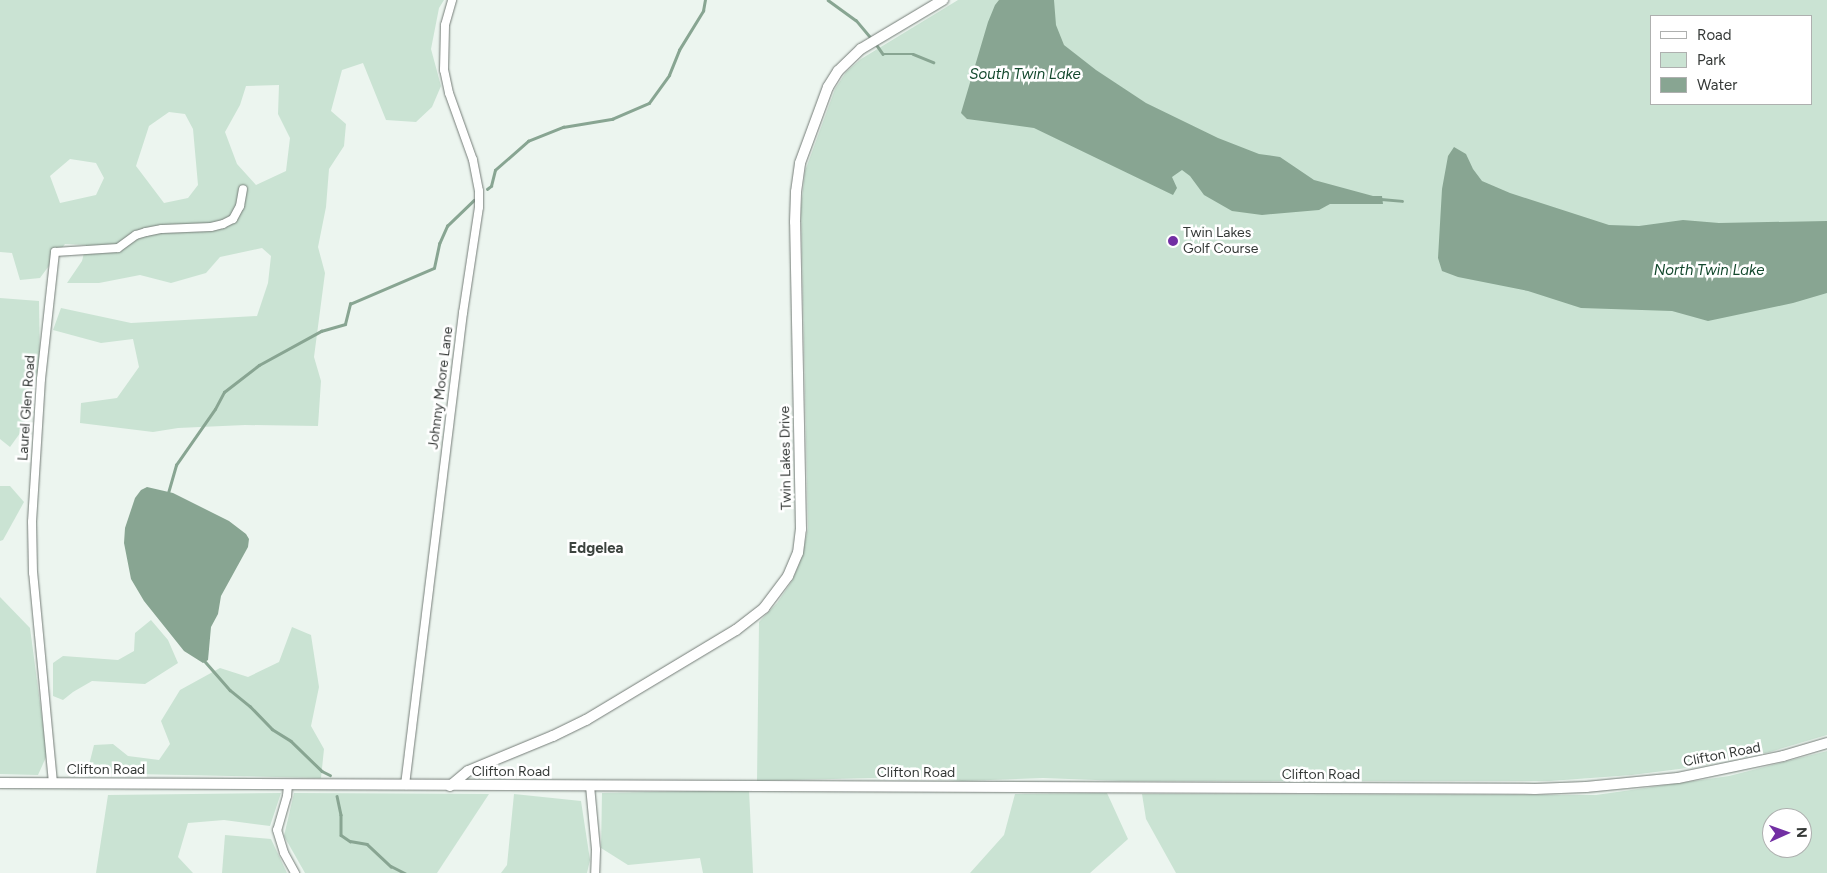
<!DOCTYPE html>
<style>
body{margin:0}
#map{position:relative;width:1827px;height:873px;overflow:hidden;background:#ecf5ef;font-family:Figtree,sans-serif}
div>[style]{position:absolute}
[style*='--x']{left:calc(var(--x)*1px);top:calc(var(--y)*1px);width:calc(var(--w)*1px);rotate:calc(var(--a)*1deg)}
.green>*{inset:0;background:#cae3d3}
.water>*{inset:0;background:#88a592}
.stream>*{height:2.5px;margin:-1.25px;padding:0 1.25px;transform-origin:1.25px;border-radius:1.25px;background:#88a592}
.roads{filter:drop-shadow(0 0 1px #747c77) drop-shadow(0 0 1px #747c77)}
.street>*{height:8px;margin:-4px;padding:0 4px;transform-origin:4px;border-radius:4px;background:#fff}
.secondary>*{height:10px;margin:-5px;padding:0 5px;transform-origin:5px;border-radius:5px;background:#fff}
.dots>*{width:14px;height:14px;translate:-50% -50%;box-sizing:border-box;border:2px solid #fff;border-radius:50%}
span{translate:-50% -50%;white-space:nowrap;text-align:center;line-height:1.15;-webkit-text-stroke:5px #fff;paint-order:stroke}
.poi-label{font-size:14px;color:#353937}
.left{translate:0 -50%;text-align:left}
.street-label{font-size:14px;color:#353937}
.water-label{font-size:15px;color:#14492e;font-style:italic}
.neighbourhood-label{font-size:15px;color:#3c433e;font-weight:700}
.legend{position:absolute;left:1650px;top:15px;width:162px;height:90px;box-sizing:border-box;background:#fff;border:1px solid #aeb0af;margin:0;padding:6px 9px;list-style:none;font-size:15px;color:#353937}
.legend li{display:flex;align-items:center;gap:10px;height:25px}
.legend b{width:25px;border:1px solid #aeb0af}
.north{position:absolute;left:1762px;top:808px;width:50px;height:50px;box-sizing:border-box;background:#fff;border:1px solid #aeb0af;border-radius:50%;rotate:88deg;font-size:14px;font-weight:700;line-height:20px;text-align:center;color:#353937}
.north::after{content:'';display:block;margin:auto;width:18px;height:22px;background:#722fa3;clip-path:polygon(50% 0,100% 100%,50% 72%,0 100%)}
</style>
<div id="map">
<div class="green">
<i style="clip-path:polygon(evenodd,0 0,444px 0,439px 8px,431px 49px,441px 86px,432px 107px,416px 122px,386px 120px,363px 63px,342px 70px,331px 111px,346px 124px,344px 146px,329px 169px,326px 207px,318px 247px,325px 273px,314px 357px,321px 381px,318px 426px,245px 425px,178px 428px,153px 432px,80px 423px,81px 403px,117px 398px,139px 367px,133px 339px,101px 343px,53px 330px,61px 308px,131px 323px,257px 316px,268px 283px,271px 256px,262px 248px,220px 257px,206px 273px,171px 283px,140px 275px,99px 283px,67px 283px,82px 261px,86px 245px,65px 244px,40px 278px,20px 280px,12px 253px,0 252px,0 0,279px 85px,278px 114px,290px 138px,286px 171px,256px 185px,237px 164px,225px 132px,240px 105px,246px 86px,279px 85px,0 0,169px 112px,185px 114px,193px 129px,198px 185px,188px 198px,164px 203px,136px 166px,149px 126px,169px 112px,0 0,70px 159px,96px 163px,104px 178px,96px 195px,60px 203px,50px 176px,70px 159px)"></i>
<i style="clip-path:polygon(evenodd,958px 0,1827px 0,1827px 735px,1770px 752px,1695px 767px,1632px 775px,1550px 781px,1122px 781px,1043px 778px,962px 781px,913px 777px,757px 781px,759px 622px,777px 603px,792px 581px,802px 557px,808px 528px,801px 208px,805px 171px,835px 89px,846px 72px,861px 59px,958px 0,1651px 16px,1811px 16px,1811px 104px,1651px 104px,1651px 16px)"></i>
<i style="clip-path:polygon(0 298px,39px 301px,40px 365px,23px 429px,10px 447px,0 439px)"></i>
<i style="clip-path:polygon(0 486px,10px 486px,24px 502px,3px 540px,0 541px)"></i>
<i style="clip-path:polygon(0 597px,30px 628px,47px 755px,38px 775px,0 774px)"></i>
<i style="clip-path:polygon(151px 620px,168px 640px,178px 663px,145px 684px,92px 681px,73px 692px,63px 700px,53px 696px,53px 663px,63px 656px,118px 660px,134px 651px,135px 633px)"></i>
<i style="clip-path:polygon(292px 627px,311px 635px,319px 687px,311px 726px,324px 749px,321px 778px,87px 773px,94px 745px,113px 744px,128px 756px,159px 760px,170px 744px,161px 721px,180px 690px,220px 668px,248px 677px,279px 662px)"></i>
<i style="clip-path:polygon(evenodd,1827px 751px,1827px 873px,1176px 873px,1146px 819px,1142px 794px,1596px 795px,1729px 776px,1827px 751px,1772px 818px,1802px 818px,1802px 848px,1772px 848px,1772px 818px)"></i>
<i style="clip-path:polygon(749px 790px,753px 873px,703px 873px,700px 858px,628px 865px,601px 848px,602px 793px)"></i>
<i style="clip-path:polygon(281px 793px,270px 826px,224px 820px,188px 823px,178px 857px,193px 873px,96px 873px,108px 795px)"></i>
<i style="clip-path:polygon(294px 793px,489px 794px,437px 873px,305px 873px,284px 836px)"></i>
<i style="clip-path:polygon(1107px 793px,1128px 839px,1090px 873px,970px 873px,1004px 835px,1015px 794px)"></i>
<i style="clip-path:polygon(514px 794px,581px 801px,590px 860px,587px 873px,501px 873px,507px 865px)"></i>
<i style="clip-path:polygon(225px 835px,271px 839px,287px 873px,222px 873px)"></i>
</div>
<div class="water">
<i style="clip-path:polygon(999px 0,1054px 0,1056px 25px,1064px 45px,1096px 70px,1146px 103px,1218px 138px,1259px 154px,1280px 157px,1314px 180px,1373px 196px,1382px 196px,1383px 204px,1330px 204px,1319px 210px,1262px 215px,1232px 211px,1204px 195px,1190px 176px,1182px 170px,1172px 177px,1177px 188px,1173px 195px,1034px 128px,967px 119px,961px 113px,988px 22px,995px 5px)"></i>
<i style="clip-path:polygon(1454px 147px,1466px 154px,1473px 169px,1482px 181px,1510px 193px,1609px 225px,1639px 226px,1683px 220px,1719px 223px,1827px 221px,1827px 293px,1793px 303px,1708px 321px,1672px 311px,1581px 308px,1528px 291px,1458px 277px,1442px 271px,1438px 258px,1442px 189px,1448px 156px)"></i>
<i style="clip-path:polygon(147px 487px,173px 493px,229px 521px,246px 534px,249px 539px,248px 547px,221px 596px,218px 614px,211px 627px,208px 660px,203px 663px,184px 651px,144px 601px,131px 579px,124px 543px,125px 528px,135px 498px,141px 490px)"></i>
</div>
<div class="stream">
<i style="--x:828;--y:0;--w:34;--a:36"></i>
<i style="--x:856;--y:20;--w:26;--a:50"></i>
<i style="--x:876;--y:44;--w:12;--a:55"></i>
<i style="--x:883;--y:54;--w:30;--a:0"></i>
<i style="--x:913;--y:54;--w:22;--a:22"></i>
<i style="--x:487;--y:189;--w:5;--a:-37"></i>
<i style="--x:491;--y:186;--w:16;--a:-76"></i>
<i style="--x:495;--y:170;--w:44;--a:-41.3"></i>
<i style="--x:528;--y:141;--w:38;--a:-22"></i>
<i style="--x:563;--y:127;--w:50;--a:-9.3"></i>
<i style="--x:612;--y:119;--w:40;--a:-23.4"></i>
<i style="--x:649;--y:103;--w:34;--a:-54"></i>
<i style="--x:669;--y:75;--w:27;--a:-68"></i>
<i style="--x:679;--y:50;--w:46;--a:-58.4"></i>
<i style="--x:703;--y:11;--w:11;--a:-80"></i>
<i style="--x:1381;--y:199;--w:21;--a:5"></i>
<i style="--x:168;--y:493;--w:29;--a:-74"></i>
<i style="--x:176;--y:465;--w:68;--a:-55.1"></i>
<i style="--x:215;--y:409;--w:19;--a:-62"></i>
<i style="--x:224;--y:392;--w:44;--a:-37.6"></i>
<i style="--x:259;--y:365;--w:71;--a:-28.7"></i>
<i style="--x:321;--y:331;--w:25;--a:-16"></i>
<i style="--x:345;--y:324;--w:21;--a:-76"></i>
<i style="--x:350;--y:304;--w:91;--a:-23.2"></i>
<i style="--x:434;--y:268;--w:25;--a:-78"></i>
<i style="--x:439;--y:244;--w:20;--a:-66"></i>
<i style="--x:447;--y:226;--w:37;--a:-44"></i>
<i style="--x:203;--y:659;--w:41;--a:48.9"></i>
<i style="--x:230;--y:690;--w:26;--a:39"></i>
<i style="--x:250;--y:706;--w:32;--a:46"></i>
<i style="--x:272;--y:729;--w:22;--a:32"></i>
<i style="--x:291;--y:741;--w:43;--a:44.1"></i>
<i style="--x:322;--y:771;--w:9;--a:27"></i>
<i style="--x:337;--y:796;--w:19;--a:78"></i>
<i style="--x:341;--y:815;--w:20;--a:90"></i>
<i style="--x:341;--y:835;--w:11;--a:34"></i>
<i style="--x:350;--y:841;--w:17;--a:10"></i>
<i style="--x:367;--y:844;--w:33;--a:43"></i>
<i style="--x:391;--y:866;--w:16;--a:27"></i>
</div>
<div class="roads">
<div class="street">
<i style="--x:53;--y:783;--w:211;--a:-95.4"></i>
<i style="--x:33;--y:573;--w:51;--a:-91.1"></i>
<i style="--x:32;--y:522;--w:143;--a:-86.4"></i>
<i style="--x:41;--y:379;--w:128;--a:-83.7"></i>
<i style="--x:55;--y:252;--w:63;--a:-3.6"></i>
<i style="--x:118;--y:248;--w:22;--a:-36"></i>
<i style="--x:136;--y:235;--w:10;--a:-17"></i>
<i style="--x:146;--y:232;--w:16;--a:-11"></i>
<i style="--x:162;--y:229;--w:49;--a:-2.3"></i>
<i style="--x:211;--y:227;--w:12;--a:-14"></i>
<i style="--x:223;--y:224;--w:11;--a:-27"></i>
<i style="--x:233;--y:219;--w:15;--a:-62"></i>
<i style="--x:240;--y:206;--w:17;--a:-80"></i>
<i style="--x:288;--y:785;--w:11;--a:95"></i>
<i style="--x:287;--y:796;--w:35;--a:106"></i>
<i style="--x:277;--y:830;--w:24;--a:73"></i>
<i style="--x:284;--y:853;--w:23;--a:61"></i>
<i style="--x:405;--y:785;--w:476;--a:-83"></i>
<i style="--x:463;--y:313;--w:107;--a:-81.4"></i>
<i style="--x:479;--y:207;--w:16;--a:-90"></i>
<i style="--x:479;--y:191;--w:32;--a:-101"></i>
<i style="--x:473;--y:160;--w:71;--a:-109.7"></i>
<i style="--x:449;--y:93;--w:24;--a:-102"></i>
<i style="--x:444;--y:70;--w:45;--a:-88.7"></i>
<i style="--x:445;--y:25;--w:26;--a:-74"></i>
<i style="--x:590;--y:786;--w:64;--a:84.6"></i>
<i style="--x:596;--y:850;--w:23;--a:92"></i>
</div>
<div class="secondary">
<i style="--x:0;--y:783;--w:1535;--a:0.22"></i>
<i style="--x:1535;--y:789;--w:51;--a:-2.2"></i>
<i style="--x:1586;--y:787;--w:92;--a:-5.6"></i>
<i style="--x:1678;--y:778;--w:107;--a:-11.8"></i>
<i style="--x:1783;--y:756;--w:46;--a:-16.5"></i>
<i style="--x:450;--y:786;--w:23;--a:-40"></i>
<i style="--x:468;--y:771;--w:92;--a:-22.4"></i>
<i style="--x:553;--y:736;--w:37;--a:-26"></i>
<i style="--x:586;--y:720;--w:175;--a:-31"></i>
<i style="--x:736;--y:630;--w:36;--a:-38"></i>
<i style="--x:764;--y:608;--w:40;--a:-53"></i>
<i style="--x:788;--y:576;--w:25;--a:-67"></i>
<i style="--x:798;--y:553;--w:24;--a:-83"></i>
<i style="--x:801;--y:529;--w:307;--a:-91.1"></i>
<i style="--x:795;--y:222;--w:30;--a:-88"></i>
<i style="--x:796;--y:192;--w:29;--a:-82"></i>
<i style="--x:800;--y:163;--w:81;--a:-69.8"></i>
<i style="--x:828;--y:87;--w:19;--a:-58"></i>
<i style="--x:838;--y:71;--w:32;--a:-44"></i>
<i style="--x:861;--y:49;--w:96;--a:-30.9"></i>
</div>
</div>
<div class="dots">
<i style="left:1173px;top:241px;background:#722fa3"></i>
</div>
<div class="poi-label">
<span class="left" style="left:1183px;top:241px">Twin Lakes<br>Golf Course</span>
</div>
<div class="street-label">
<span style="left:441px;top:388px;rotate:-83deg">Johnny Moore Lane</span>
<span style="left:27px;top:408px;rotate:-86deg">Laurel Glen Road</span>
<span style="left:786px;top:458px;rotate:-91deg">Twin Lakes Drive</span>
<span style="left:1722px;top:755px;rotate:-11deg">Clifton Road</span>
<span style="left:106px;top:770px">Clifton Road</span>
<span style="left:511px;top:772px">Clifton Road</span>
<span style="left:916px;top:773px">Clifton Road</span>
<span style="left:1321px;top:775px">Clifton Road</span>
</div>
<div class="water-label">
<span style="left:1025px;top:75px">South Twin Lake</span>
<span style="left:1709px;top:271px">North Twin Lake</span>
</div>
<div class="neighbourhood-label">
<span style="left:596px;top:549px">Edgelea</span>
</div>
<ul class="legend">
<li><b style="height:6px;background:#fff"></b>Road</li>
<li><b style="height:14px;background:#cae3d3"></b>Park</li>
<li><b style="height:14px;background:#88a592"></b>Water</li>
</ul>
<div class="north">N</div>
</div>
